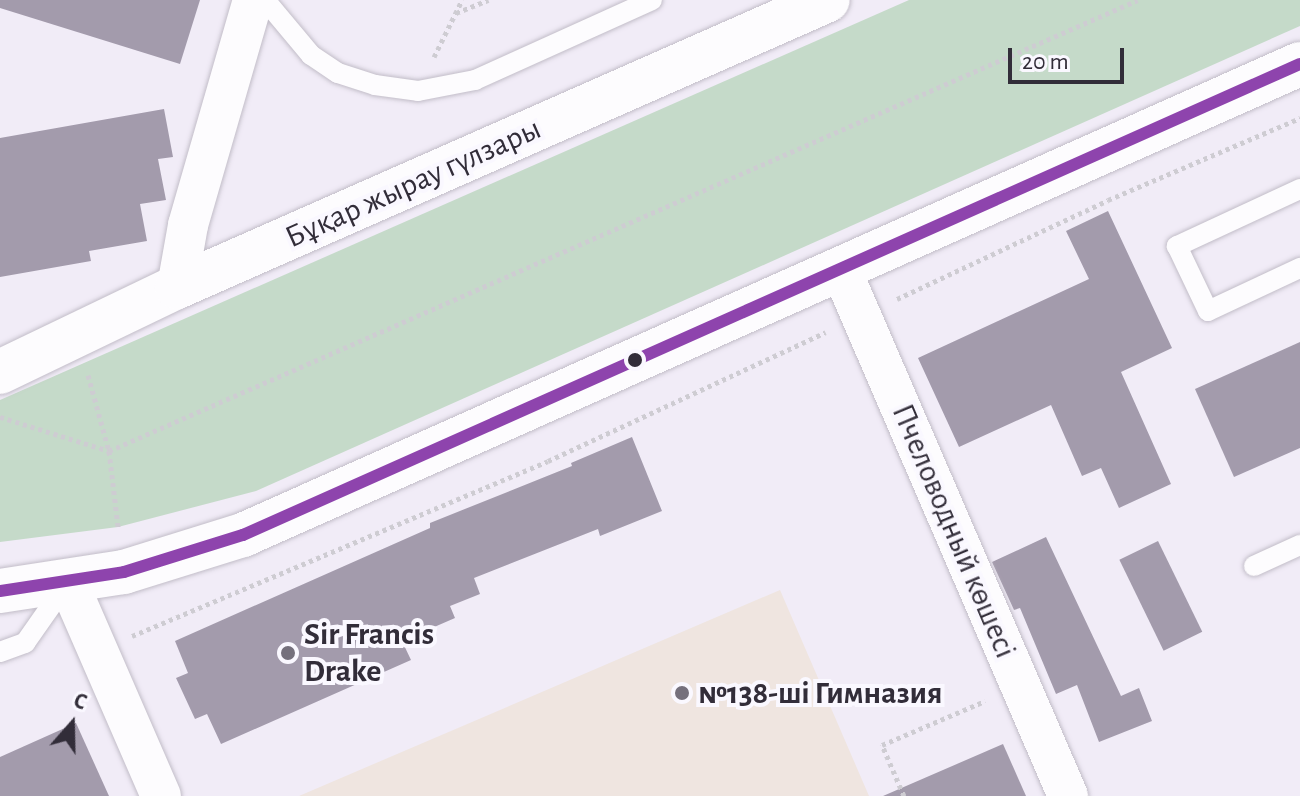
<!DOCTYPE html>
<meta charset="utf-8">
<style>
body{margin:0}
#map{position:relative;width:1300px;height:796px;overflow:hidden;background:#f1ecf7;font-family:"Alegreya Sans",sans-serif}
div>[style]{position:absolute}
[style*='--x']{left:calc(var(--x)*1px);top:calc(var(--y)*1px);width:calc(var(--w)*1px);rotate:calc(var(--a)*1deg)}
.education>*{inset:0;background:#efe5e0}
.green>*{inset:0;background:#c5dac9}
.building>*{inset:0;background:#a39bac;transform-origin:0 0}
.path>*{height:5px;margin-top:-2.5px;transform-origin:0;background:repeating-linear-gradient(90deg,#ceccd2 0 4px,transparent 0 8px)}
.roads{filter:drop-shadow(0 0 2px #c2bdc8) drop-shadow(0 0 2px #c2bdc8)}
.service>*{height:20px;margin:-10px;padding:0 10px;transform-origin:10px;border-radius:10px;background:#fdfcfe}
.minor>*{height:40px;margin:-20px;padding:0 20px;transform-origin:20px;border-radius:20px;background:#fdfcfe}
.tertiary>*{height:44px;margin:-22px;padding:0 22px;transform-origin:22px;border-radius:22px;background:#fdfcfe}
.bus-1>*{height:12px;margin:-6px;padding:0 6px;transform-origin:6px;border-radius:6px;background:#8e44ad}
.dots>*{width:22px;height:22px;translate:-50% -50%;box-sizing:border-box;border:4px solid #faf8ff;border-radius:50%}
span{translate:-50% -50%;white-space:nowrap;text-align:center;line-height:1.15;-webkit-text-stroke:8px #faf8ff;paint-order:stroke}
.street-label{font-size:32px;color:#322d39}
.poi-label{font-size:32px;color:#322d39;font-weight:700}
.left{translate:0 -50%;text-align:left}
.north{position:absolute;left:32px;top:684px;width:80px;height:80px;-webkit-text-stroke:6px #faf8ff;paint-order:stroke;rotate:20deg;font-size:22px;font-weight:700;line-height:32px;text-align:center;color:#322d39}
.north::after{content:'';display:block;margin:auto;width:28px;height:36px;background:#322d39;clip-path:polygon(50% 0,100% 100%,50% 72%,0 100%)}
.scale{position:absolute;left:1008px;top:48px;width:116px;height:36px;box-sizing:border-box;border:4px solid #322d39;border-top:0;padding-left:10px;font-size:24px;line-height:28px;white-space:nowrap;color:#322d39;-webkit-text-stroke:6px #faf8ff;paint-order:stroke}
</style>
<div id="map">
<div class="education">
<i style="clip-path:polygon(780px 590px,869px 796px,299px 796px)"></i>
</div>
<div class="green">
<i style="clip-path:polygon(909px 0,1300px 0,1300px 26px,256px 491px,118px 527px,0 542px,0 400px)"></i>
</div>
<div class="building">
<i style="clip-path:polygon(0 0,200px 0,180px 64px,0 8px)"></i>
<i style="clip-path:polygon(164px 109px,173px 157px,158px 159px,166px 200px,140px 204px,147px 241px,89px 251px,91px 261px,0 277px,0 138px)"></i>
<i style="clip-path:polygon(1108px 211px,1172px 348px,1121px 372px,1171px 484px,1119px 508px,1101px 468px,1082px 476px,1051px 405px,959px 447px,918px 358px,1089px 279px,1066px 231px)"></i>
<i style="clip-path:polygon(1300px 342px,1300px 448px,1234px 477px,1195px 389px)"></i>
<i style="clip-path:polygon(632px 437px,662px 511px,600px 536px,598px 529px,474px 578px,480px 594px,450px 606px,455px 618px,402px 641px,411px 660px,221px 744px,207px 714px,195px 719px,176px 678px,188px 673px,175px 641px,430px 528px,430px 523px,572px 466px,571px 463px)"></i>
<i style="clip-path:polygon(1046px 537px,1121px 696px,1139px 688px,1152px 721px,1099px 742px,1077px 685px,1056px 694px,1020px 608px,1014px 610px,992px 562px)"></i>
<i style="left:1158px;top:541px;width:101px;height:43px;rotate:64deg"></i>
<i style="clip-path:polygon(76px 723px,109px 796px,0 796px,0 757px)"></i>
<i style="clip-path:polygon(1003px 744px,1026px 796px,883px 796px)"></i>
</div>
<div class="path">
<i style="--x:456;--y:13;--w:35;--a:-22"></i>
<i style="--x:434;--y:57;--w:64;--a:-63.8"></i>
<i style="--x:897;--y:299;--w:233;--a:-25.1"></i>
<i style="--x:1108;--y:200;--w:209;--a:-23.1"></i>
<i style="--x:88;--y:375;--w:79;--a:74.6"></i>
<i style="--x:109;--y:451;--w:77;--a:83.2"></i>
<i style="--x:0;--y:417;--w:114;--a:17.3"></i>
<i style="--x:109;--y:451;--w:1123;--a:-23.67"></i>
<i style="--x:132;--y:636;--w:451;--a:-22.8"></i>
<i style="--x:548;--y:461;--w:306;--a:-24.9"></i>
<i style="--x:904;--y:796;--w:56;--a:-113.3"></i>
<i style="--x:882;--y:745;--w:112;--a:-23.1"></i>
</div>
<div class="roads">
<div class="service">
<i style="--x:265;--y:0;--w:72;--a:50.1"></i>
<i style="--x:311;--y:55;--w:32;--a:34"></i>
<i style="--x:338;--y:73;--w:39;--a:18"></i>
<i style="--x:375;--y:85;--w:43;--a:7.9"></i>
<i style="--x:418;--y:91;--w:58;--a:-10.9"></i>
<i style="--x:475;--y:80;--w:194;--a:-24.3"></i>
<i style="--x:1300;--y:189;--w:136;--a:155.1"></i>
<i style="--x:1177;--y:246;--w:72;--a:64.5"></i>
<i style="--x:1208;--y:311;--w:102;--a:-25.1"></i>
<i style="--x:1254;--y:566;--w:51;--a:-24.5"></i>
<i style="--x:0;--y:652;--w:27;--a:-20"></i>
<i style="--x:25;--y:643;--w:73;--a:-55"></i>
</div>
<div class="minor">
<i style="--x:840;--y:267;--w:576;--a:66.68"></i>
<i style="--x:177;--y:287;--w:63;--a:-79.9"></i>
<i style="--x:188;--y:225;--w:234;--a:-73.9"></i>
<i style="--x:68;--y:582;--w:233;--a:66.5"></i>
</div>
<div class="tertiary">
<i style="--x:0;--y:372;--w:196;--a:-25.7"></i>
<i style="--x:177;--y:287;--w:711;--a:-23.79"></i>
<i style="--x:0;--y:591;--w:125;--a:-8.7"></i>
<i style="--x:124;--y:572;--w:125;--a:-17.3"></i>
<i style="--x:243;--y:535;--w:1157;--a:-24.02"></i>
</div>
</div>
<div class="bus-1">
<i style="--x:0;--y:591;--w:125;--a:-8.7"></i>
<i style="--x:124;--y:572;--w:125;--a:-17.3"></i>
<i style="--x:243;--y:535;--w:1157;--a:-24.02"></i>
</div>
<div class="dots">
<i style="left:635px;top:360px;background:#322d39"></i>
<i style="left:288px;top:653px;background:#75707c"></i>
<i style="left:682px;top:693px;background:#75707c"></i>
</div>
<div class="street-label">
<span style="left:413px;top:183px;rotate:-24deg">Бұқар жырау гүлзары</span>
<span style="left:954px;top:531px;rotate:67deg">Пчеловодный көшесі</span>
</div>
<div class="poi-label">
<span class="left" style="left:304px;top:653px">Sir Francis<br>Drake</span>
<span class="left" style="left:698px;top:693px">№138-ші Гимназия</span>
</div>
<div class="north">С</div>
<div class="scale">20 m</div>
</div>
